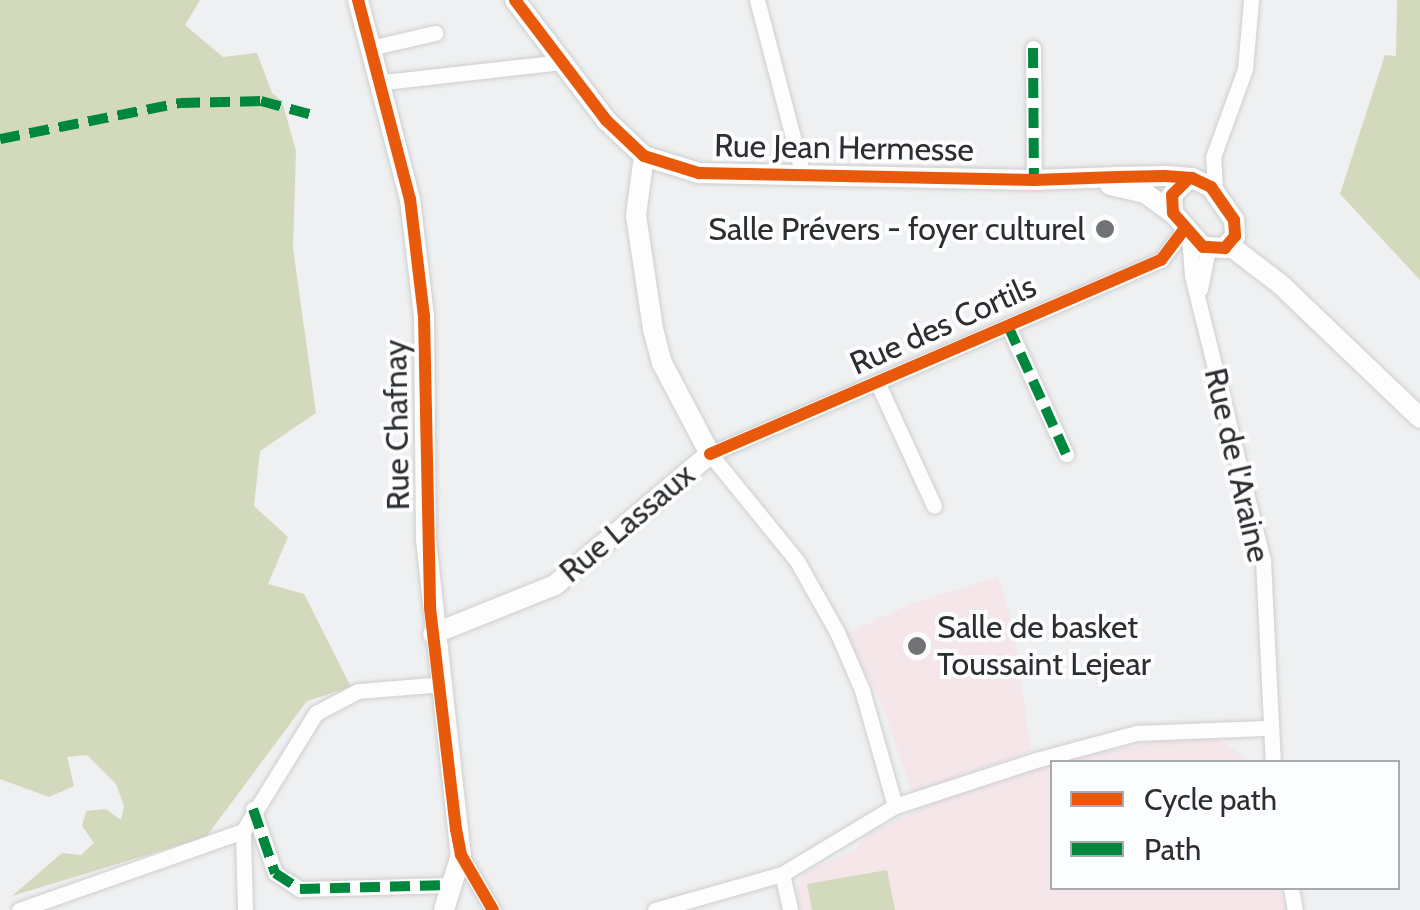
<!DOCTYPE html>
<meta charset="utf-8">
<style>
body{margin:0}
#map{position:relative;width:1420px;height:910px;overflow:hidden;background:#eff0f1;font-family:Cabin,sans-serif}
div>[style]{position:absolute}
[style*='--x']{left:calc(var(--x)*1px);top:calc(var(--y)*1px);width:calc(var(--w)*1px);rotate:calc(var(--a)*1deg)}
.education>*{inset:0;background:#f4e6e9}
.green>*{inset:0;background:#d3d9bc}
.roads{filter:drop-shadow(0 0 2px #cdcecf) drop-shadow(0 0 2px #cdcecf)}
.minor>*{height:15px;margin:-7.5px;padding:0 7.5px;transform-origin:7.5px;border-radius:7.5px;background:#fdfdfd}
.tertiary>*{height:20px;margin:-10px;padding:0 10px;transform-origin:10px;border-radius:10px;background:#fdfdfd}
.quiet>*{height:10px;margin-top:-5px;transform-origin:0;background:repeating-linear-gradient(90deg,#00873e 0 20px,transparent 0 30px)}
.cycleway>*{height:12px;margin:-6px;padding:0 6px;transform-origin:6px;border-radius:6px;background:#e8590c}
.dots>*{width:28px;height:28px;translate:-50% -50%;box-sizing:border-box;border:5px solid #fcfdff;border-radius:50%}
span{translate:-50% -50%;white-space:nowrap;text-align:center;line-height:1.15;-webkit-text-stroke:8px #fcfdff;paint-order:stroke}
.street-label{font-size:32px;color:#2d2e2f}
.poi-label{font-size:32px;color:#2d2e2f}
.right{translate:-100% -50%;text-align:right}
.left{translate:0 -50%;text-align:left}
.legend{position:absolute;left:1050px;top:760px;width:350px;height:130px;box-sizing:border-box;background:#fcfdff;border:2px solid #a9aaac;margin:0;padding:12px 18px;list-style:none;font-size:30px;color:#2d2e2f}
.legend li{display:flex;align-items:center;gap:20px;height:50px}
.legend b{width:50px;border:2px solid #a9aaac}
</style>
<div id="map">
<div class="education">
<i style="clip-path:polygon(998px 577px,1013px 625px,1031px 751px,912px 793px,881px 701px,845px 634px,916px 602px)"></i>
<i style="clip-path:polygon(1178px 737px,1219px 739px,1250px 762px,1056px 762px)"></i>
<i style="clip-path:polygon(1052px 763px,1052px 888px,1281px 888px,1285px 910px,802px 910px,797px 890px,804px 873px,856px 848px,872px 831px,983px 780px)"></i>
</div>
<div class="green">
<i style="clip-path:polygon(0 0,200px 0,185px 25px,223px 57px,257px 53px,272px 93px,282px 101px,296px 151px,293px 248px,316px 413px,260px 451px,254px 506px,288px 537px,268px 584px,304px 594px,351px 687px,307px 701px,206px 837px,12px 896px,62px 853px,81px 855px,94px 843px,82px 826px,86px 811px,106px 809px,121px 820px,124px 806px,116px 784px,87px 755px,67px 757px,74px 786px,49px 797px,0 779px)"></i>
<i style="clip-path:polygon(1397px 0,1420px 0,1420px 280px,1340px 194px,1385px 55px,1396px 56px)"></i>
<i style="clip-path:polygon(887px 870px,895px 910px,812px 910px,807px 884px)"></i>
</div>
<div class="roads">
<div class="minor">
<i style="--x:757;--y:0;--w:181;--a:75.3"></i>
<i style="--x:374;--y:47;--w:63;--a:-12.9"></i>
<i style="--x:1033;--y:48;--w:132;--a:89.6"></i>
<i style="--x:384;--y:82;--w:179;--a:-6.4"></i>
<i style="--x:1215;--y:191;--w:34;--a:-93"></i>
<i style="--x:1213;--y:157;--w:94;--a:-70"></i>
<i style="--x:1245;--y:69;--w:69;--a:-85"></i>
<i style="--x:1189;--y:235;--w:41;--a:85.8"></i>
<i style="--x:1192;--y:276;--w:293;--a:76"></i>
<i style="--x:1263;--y:560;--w:202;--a:87.2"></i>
<i style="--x:1200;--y:289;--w:41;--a:-78.7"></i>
<i style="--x:1008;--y:326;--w:141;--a:65.6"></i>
<i style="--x:878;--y:384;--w:134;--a:65.3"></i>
<i style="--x:895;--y:806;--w:121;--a:-105.9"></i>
<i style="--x:862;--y:690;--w:63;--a:-113.3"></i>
<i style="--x:837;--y:632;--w:81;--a:-119.4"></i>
<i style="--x:797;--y:561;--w:138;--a:-129.1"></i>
<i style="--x:710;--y:454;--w:491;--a:-23.3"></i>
<i style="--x:1161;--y:260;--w:39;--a:-53"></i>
<i style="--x:253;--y:809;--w:68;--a:71"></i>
<i style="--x:275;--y:873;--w:30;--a:33"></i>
<i style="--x:300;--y:889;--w:149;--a:-1.5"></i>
<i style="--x:461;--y:855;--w:64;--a:59.8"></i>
<i style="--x:782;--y:874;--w:37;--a:77"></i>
<i style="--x:1291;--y:888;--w:22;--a:80"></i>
<i style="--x:19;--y:910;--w:238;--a:-19.4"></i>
<i style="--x:245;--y:910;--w:79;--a:-91.5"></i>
<i style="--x:243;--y:831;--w:139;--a:-58.3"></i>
<i style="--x:316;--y:713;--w:47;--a:-27.6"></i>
<i style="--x:358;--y:691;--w:85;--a:-4.7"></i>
<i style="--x:655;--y:910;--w:132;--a:-15.8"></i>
<i style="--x:782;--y:874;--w:132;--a:-31"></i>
<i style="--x:895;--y:806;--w:148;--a:-18.1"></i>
<i style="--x:1036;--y:760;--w:105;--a:-15"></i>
<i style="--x:1137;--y:733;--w:133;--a:-2.2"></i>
</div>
<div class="tertiary">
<i style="--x:358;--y:0;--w:206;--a:75.4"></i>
<i style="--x:410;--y:199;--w:118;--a:83.2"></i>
<i style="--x:424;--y:316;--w:224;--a:89.5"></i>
<i style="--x:426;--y:540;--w:317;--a:83.7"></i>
<i style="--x:461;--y:855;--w:58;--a:107.2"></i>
<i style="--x:515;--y:0;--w:152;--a:52.8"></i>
<i style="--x:607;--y:121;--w:51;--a:43.4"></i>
<i style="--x:644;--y:156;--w:58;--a:17.2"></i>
<i style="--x:699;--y:173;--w:335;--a:1.2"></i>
<i style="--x:1034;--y:180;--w:83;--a:-2.1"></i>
<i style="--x:1117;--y:177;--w:48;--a:-1.2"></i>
<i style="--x:1165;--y:176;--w:27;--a:4"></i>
<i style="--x:1192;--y:178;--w:21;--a:25"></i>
<i style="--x:1211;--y:187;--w:40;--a:55.1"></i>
<i style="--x:1234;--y:220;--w:16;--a:86"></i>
<i style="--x:1235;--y:236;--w:16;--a:130"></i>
<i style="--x:1225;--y:248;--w:22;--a:-177"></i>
<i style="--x:1203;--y:247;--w:45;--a:-131.4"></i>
<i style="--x:1173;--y:213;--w:18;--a:-93"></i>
<i style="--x:1172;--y:195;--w:24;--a:-45"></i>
<i style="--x:1110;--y:185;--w:36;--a:13"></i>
<i style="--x:1145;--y:193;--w:34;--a:36"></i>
<i style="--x:1229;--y:245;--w:64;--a:37.4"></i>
<i style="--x:1280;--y:284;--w:194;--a:43.7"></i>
<i style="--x:433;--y:634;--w:131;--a:-21.9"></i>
<i style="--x:555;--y:585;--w:203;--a:-40.2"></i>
<i style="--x:710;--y:454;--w:103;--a:-117.8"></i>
<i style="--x:662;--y:363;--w:35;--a:-105"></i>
<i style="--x:653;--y:329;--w:115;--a:-98.5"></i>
<i style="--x:636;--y:215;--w:60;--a:-82.3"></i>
</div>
</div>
<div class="quiet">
<i style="--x:1033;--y:48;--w:132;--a:89.6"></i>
<i style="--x:0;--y:139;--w:184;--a:-11.3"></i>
<i style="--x:180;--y:103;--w:81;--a:-1.4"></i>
<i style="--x:261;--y:101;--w:50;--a:15.2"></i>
<i style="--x:1008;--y:326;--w:141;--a:65.6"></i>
<i style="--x:253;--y:809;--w:68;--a:71"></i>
<i style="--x:275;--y:873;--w:30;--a:33"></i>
<i style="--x:300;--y:889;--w:149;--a:-1.5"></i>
</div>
<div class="cycleway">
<i style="--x:358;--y:0;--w:206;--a:75.4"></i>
<i style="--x:410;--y:199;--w:118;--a:83.2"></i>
<i style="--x:424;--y:316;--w:292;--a:88.8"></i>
<i style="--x:430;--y:608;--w:223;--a:83.3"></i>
<i style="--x:456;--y:829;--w:26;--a:79"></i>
<i style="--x:461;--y:855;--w:64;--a:59.8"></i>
<i style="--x:515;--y:0;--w:152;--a:52.8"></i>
<i style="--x:607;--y:121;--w:51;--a:43.4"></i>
<i style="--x:644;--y:156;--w:58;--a:17.2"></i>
<i style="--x:699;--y:173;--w:335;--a:1.2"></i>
<i style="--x:1034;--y:180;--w:83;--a:-2.1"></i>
<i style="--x:1117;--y:177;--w:48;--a:-1.2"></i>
<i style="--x:1165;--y:176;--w:27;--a:4"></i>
<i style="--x:1192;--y:178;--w:21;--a:25"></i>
<i style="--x:1211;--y:187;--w:40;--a:55.1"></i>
<i style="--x:1234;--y:220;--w:16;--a:86"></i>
<i style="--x:1235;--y:236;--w:16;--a:130"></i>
<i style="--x:1225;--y:248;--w:22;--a:-177"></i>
<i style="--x:1203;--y:247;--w:45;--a:-131.4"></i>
<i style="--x:1173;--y:213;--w:18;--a:-93"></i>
<i style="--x:1172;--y:195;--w:24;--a:-45"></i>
<i style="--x:710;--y:454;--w:491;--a:-23.3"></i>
<i style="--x:1161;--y:260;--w:39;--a:-53"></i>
</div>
<div class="dots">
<i style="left:1105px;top:229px;background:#717273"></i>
<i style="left:917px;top:646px;background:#717273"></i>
</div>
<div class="street-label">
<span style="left:844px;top:148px;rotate:1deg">Rue Jean Hermesse</span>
<span style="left:943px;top:325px;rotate:-24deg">Rue des Cortils</span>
<span style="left:397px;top:425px;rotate:-91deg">Rue Chafnay</span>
<span style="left:1237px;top:465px;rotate:77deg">Rue de l'Araine</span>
<span style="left:627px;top:523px;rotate:-40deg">Rue Lassaux</span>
</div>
<div class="poi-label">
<span class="right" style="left:1085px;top:229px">Salle Prévers - foyer culturel</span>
<span class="left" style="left:937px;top:646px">Salle de basket<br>Toussaint Lejear</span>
</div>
<ul class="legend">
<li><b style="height:12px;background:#e8590c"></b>Cycle path</li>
<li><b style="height:12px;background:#00873e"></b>Path</li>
</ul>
</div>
